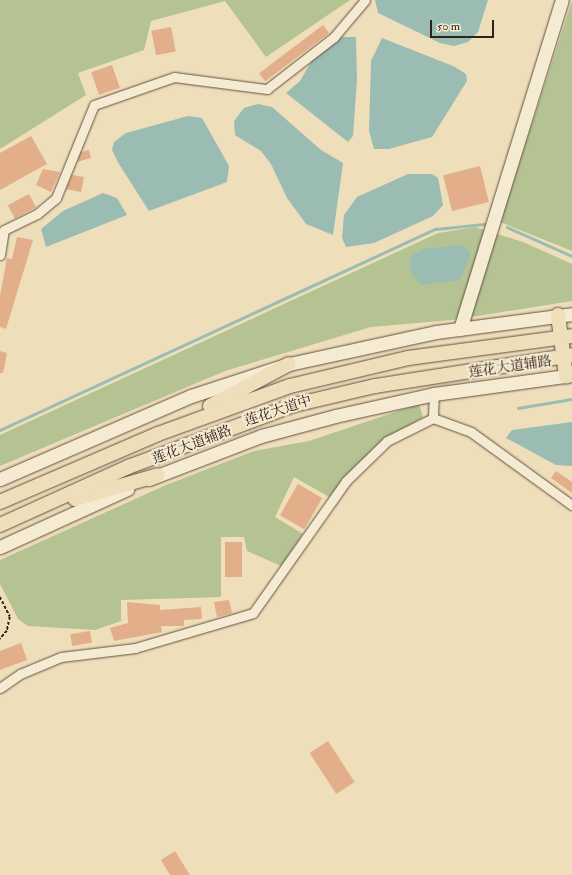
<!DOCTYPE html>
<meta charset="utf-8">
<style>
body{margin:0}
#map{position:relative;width:572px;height:875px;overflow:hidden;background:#efdeba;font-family:"IM FELL Double Pica","Noto Serif SC",serif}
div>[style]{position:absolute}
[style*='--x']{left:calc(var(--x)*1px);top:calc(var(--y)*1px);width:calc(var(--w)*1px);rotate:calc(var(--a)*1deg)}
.green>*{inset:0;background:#b5c292}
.water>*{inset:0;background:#9abcb2}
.stream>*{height:2.5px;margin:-1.25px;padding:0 1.25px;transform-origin:1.25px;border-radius:1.25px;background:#9abcb2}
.building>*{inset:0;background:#e2af8a;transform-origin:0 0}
.path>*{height:1.5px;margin-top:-0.75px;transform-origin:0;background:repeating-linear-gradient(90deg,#322019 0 3px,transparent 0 5px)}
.roads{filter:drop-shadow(0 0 1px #615041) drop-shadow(0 0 1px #615041)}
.street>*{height:9px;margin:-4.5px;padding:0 4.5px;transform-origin:4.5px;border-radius:4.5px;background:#f5ead2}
.secondary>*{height:13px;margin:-6.5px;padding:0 6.5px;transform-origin:6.5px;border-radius:6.5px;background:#f5ead2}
.primary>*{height:14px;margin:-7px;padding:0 7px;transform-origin:7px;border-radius:7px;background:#efdeba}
span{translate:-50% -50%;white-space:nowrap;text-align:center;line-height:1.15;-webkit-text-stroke:4px #f5ead2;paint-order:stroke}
.street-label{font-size:14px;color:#322019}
.scale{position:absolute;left:430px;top:20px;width:64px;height:18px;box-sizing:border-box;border:2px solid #322019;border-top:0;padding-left:5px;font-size:12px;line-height:14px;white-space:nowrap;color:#322019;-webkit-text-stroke:3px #f5ead2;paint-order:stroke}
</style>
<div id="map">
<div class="green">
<i style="clip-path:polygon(0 0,350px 0,266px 57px,225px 1px,151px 21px,144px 50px,78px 73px,86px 95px,0 149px)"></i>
<i style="clip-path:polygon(572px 1px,572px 251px,500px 222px)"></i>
<i style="clip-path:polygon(475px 227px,523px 242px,572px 264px,572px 301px,452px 320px,371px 327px,225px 371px,0 466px,0 435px,438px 233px)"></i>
<i style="clip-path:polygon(419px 404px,423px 417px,385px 439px,329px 497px,294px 477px,275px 517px,303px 534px,281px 566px,247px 551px,244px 537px,221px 537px,221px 597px,121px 600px,121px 621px,95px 630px,28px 626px,18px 619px,0 584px,0 560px,166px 485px,254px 451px,309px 441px)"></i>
</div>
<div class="water">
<i style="clip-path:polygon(375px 0,488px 0,478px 32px,468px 42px,454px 46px,440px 43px,378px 13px)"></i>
<i style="clip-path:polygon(342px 37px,356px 37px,357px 80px,353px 136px,348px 142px,286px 93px,300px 81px,312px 60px)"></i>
<i style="clip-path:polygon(382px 38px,453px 66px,466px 74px,467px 81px,432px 137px,389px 149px,374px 149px,369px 131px,371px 61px)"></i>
<i style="clip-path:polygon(258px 104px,272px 107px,321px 150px,343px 163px,333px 235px,306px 224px,287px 198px,271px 164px,261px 151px,235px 135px,234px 121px,244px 108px)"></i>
<i style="clip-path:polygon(188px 116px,202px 118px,229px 166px,227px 182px,149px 211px,119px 164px,112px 150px,114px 142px,126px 133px)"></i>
<i style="clip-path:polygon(408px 174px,432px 174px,438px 178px,443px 205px,433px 216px,374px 243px,346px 247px,342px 238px,344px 215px,357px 197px)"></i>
<i style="clip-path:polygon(103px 193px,117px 198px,127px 215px,46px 247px,41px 229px,63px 211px)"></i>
<i style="clip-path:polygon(461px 245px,471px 253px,460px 280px,421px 285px,410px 271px,410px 257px,423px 249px)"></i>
<i style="clip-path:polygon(572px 422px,572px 466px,556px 465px,506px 438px,512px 430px)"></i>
</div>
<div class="stream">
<i style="--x:507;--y:227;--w:71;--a:24"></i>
<i style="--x:518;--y:408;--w:55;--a:-9.5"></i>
<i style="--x:0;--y:430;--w:480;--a:-24.8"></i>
<i style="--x:436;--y:229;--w:48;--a:-5.9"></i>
</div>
<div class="building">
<i style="left:323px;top:25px;width:10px;height:80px;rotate:53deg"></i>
<i style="left:171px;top:27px;width:25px;height:20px;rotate:79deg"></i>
<i style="left:112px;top:65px;width:24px;height:22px;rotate:71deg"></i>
<i style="clip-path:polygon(31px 136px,47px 164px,0 190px,0 153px)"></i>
<i style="clip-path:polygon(89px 150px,91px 158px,77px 162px,81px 152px)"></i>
<i style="left:480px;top:166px;width:37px;height:38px;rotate:76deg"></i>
<i style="clip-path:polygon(43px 169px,60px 172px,51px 192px,36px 185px)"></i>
<i style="clip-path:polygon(72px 175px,84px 177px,81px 192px,66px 189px)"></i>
<i style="left:29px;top:194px;width:15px;height:24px;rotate:62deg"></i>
<i style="clip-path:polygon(17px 237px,33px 240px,6px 329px,0 327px,0 296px,7px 258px,12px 259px)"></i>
<i style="clip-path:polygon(0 351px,7px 353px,3px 373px,0 373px)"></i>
<i style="clip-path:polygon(556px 471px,572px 482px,572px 493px,551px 478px)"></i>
<i style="left:298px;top:484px;width:28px;height:36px;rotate:30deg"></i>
<i style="left:225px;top:542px;width:17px;height:35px"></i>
<i style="clip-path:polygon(229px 600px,232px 613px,217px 617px,214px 602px)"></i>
<i style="clip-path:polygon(127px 602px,160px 605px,160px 610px,201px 607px,202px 619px,184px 620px,184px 626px,161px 626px,162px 632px,114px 641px,110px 628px,128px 623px)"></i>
<i style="left:90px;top:631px;width:12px;height:20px;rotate:81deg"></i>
<i style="clip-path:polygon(21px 643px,27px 660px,0 670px,0 651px)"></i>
<i style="left:328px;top:741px;width:49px;height:22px;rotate:57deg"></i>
<i style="clip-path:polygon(175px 851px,190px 875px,170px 875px,161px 860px)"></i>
</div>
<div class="path">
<i style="--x:0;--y:597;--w:22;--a:63"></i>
<i style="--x:10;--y:617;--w:14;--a:102"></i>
<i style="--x:7;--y:631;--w:11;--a:131"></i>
</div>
<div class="roads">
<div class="street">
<i style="--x:0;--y:255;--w:25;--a:-81"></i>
<i style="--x:4;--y:230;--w:37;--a:-26"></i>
<i style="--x:37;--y:214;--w:25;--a:-40"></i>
<i style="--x:56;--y:198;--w:100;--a:-67.8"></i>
<i style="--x:94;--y:105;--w:85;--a:-19.3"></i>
<i style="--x:174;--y:77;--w:94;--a:7.4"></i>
<i style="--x:267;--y:89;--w:85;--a:-37.8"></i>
<i style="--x:334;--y:37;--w:48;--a:-50"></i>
<i style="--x:433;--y:418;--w:40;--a:20.2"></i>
<i style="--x:471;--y:432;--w:125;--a:35.9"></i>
<i style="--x:0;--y:688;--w:24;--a:-35"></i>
<i style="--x:20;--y:674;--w:44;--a:-22.5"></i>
<i style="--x:61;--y:657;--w:75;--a:-6.9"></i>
<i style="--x:135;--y:648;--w:123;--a:-16.5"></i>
<i style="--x:253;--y:613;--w:161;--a:-54.8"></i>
<i style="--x:346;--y:481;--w:57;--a:-44.3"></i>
<i style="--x:387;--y:441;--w:51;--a:-26.6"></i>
<i style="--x:433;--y:418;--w:24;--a:-88"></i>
</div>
<div class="secondary">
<i style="--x:460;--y:329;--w:344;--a:-72.8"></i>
<i style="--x:0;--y:479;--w:208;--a:-23.5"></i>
<i style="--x:191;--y:396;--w:103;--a:-18.1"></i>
<i style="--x:289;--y:364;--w:150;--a:-12.3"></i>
<i style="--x:436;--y:332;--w:137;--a:-7.5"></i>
<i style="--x:149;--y:479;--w:120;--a:-21"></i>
<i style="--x:261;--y:436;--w:77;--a:-15.1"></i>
<i style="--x:335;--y:416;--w:101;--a:-12.5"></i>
<i style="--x:434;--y:394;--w:139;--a:-7.8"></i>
<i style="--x:0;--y:547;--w:140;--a:-24.5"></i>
</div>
<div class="primary">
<i style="--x:558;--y:315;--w:62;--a:82.5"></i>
<i style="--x:210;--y:406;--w:89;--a:-28"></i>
<i style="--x:75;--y:499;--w:86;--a:-16.1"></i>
<i style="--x:0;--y:502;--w:172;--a:-23.3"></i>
<i style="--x:158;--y:434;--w:140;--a:-20"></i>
<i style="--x:290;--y:386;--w:121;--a:-13.3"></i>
<i style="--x:408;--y:358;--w:165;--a:-7.6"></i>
<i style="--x:0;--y:525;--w:141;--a:-24.4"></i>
<i style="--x:128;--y:467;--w:177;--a:-20.5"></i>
<i style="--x:294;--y:405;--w:83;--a:-13.2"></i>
<i style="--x:375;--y:386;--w:199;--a:-8.9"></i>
</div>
</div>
<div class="street-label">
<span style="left:510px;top:367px;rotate:-8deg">莲花大道辅路</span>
<span style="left:278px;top:411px;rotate:-18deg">莲花大道中</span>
<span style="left:192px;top:445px;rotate:-21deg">莲花大道辅路</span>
</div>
<div class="scale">50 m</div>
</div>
